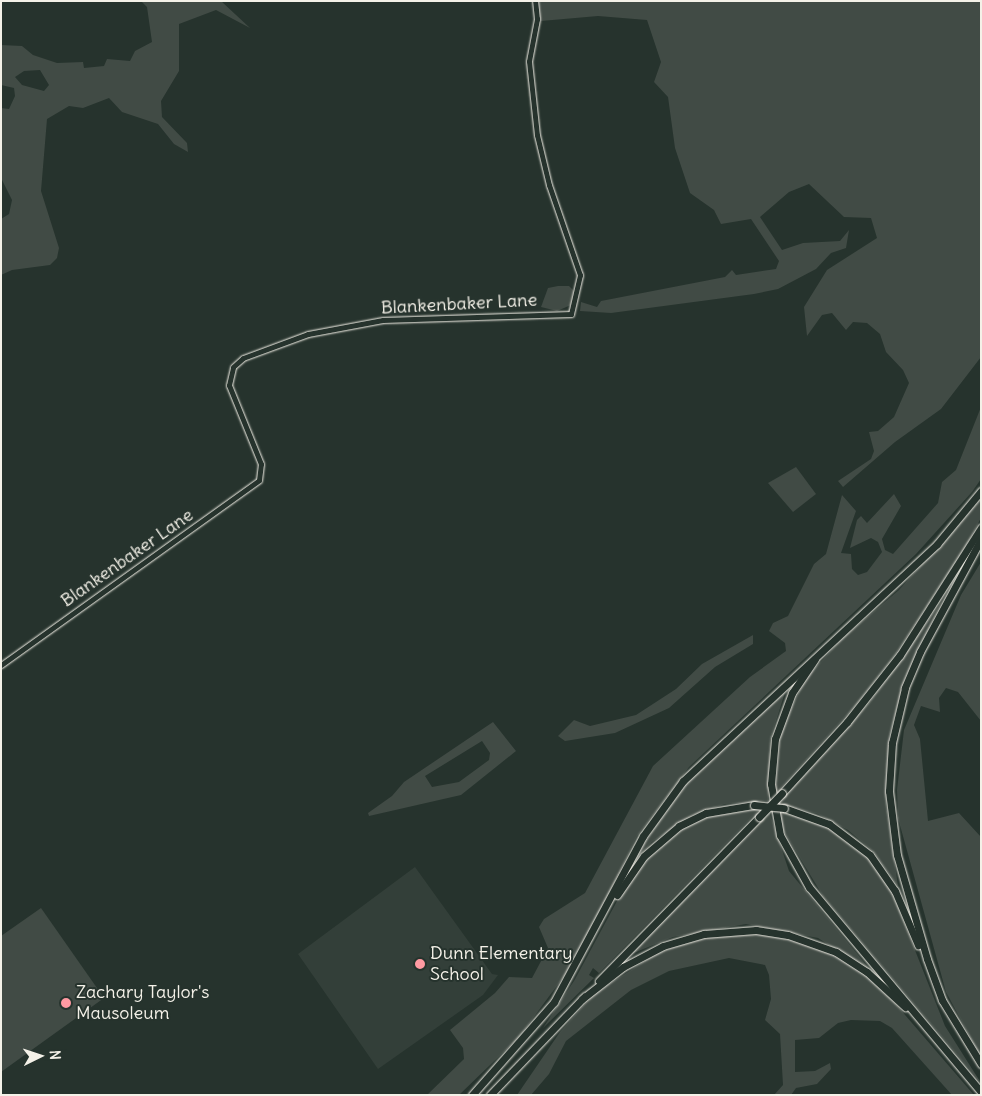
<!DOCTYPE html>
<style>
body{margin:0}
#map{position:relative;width:982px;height:1096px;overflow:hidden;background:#26332d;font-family:Delius,sans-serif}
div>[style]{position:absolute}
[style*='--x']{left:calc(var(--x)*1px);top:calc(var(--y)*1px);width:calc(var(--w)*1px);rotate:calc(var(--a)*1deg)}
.built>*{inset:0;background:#333f39}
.green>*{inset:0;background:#414b45}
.roads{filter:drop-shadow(0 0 1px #f4f1e8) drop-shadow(0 0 1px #f4f1e8)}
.secondary>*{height:5px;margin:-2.5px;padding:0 2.5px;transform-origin:2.5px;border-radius:2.5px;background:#26332d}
.highway>*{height:7px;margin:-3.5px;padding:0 3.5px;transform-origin:3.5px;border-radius:3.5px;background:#26332d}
.bridges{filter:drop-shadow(0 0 1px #f4f1e8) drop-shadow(0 0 1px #f4f1e8)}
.highway-bridge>*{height:7px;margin:-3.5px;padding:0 3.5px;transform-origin:3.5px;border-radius:3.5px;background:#26332d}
.dots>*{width:14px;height:14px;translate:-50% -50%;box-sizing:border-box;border:2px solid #26332d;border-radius:50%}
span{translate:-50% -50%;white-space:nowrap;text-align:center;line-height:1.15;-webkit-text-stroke:4px #26332d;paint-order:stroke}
.street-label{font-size:18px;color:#f4f1e8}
.poi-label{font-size:18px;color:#f4f1e8}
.left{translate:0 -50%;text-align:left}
.frame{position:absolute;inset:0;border:2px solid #f4f1e8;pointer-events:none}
.north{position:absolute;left:15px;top:1031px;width:50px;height:50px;-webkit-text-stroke:4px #26332d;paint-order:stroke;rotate:86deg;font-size:14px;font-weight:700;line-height:20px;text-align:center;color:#f4f1e8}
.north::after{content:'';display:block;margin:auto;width:18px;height:22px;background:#f4f1e8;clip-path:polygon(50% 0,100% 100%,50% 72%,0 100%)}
</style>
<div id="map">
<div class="built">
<i style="clip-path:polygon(415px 867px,492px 974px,498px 975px,483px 995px,378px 1069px,298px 954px)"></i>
</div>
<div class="green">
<i style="clip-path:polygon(evenodd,141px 1px,221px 1px,250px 28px,216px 10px,179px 24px,179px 71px,161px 101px,162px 117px,187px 143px,188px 152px,174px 144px,158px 124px,122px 112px,109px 98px,83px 108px,69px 106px,47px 119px,41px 191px,59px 248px,57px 258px,50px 265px,12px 270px,1px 275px,1px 219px,9px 214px,12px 200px,1px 178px,1px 108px,9px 109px,15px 96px,14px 88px,1px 85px,1px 45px,22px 46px,33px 55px,57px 63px,83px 62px,84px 68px,104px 66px,107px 59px,130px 61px,135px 51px,152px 42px,147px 7px,141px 1px,40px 70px,49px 85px,44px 91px,22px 85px,15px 77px,24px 71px,40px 70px)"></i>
<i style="clip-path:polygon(537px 1px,981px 1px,981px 357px,941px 409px,895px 442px,843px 487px,838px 481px,871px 459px,874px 451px,869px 432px,878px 431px,894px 417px,909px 383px,903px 370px,886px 352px,880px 334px,867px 323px,853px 322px,846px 330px,832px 313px,822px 315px,807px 336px,804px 307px,827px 270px,877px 238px,871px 218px,844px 217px,809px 184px,789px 192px,760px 217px,782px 250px,803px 243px,840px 241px,849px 230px,846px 248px,831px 253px,816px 269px,778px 289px,754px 294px,611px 313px,580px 311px,581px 302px,597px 307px,601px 301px,725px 277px,732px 270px,736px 275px,776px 269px,779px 261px,751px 219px,721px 224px,714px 210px,690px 193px,675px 148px,668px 97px,654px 82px,661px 62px,647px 20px,598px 16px,541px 21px)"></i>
<i style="clip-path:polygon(558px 286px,569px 286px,576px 293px,571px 305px,557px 311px,541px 307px,548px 288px)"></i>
<i style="clip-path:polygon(981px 407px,981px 479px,972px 492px,916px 554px,689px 767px,637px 836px,576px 960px,519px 1037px,459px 1095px,427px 1095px,464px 1059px,463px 1048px,450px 1030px,495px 993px,509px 977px,532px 978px,548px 948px,539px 927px,544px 919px,585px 893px,653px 766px,750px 677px,786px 651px,785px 643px,769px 631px,773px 623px,788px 616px,814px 564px,826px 554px,842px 495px,856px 511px,841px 553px,851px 554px,852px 569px,858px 575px,867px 572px,882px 552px,878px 542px,871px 538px,850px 548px,857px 520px,861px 516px,867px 523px,894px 494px,901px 506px,882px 539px,885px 550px,893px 554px,938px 503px,942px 482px,956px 470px)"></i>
<i style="clip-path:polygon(796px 467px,816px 494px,793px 512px,768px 483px)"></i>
<i style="clip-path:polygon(981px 499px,981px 518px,963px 551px,894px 656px,854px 707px,775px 794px,781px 732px,805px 679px,843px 638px,899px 590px)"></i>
<i style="clip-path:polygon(981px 562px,981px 721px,958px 692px,946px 688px,939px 698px,940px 712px,921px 706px,914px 725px,920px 739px,928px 821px,959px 813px,981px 837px,981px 1057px,946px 992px,898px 818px,897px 790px,904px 730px,961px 595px)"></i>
<i style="clip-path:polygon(942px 601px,905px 678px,889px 737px,886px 805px,898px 886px,874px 852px,848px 830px,818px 814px,778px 803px,870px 702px)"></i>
<i style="clip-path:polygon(753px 635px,753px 644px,715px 667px,669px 708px,615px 733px,565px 741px,558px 736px,574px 720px,590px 726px,636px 715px,676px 689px,702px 664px)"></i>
<i style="clip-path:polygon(786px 689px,770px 740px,768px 801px,725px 804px,692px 815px,652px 842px,631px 864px,682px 786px)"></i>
<i style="clip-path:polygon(evenodd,493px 722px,516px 751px,461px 795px,369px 816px,368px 813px,392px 796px,404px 782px,493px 722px,482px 741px,490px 753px,489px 760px,459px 782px,432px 787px,425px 776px,482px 741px)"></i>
<i style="clip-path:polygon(760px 809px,599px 973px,593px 968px,589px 975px,594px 978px,543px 1028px,574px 981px,624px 888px,652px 850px,696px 820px,713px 814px)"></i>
<i style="clip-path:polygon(769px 811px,789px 871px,872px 972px,818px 938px,746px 924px,673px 937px,631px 954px)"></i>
<i style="clip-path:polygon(779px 811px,814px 820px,842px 834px,870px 859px,890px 887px,945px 1026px,981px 1083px,823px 896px,783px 830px)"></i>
<i style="clip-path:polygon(41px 908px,104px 998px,1px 1072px,1px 936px)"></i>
<i style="clip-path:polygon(725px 934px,769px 934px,826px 950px,862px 971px,887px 994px,974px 1095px,952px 1095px,892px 1028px,880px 1021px,851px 1020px,838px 1023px,819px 1038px,795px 1040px,795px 1072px,815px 1071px,830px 1063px,831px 1069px,817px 1084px,796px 1088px,791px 1095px,774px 1095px,783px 1085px,780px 1034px,765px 1020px,771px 999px,769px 975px,765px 965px,729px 958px,669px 971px,631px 990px,566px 1041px,549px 1074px,531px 1095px,517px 1095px,560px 1032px,594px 994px,656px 954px,692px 940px)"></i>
</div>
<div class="roads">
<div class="secondary">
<i style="--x:1;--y:665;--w:317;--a:-35.6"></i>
<i style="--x:259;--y:480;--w:16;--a:-83"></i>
<i style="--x:261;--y:464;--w:85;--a:-112.1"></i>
<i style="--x:229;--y:385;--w:18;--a:-77"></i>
<i style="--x:233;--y:367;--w:13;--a:-42"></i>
<i style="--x:243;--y:358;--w:69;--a:-20.3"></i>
<i style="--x:308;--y:334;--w:76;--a:-10.6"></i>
<i style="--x:383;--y:320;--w:188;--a:-1.8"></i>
<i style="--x:571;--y:314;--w:40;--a:-77"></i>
<i style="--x:580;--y:275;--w:95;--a:-109"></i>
<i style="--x:549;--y:185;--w:51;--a:-103.5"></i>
<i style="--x:537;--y:135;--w:74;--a:-96.2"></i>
<i style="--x:529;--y:61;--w:43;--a:-79.2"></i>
<i style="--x:537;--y:19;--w:18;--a:-96"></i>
</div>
<div class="highway">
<i style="--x:981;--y:539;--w:128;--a:118.4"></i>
<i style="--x:920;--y:652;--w:39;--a:113"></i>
<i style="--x:905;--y:688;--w:57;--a:103.3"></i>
<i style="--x:892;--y:743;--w:48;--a:93.6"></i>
<i style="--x:889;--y:791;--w:64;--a:82.9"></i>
<i style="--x:897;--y:855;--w:108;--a:73.9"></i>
<i style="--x:927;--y:959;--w:44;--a:69.9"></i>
<i style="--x:942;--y:1000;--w:75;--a:58.6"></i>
<i style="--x:815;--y:659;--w:41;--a:124.1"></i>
<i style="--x:792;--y:693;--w:49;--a:110.3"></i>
<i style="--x:775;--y:739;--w:45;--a:95.1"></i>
<i style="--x:771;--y:784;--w:52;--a:80"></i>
<i style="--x:780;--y:835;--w:60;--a:60.9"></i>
<i style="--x:809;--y:887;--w:268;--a:50"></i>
<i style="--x:782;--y:793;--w:96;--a:-47.5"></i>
<i style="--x:847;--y:722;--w:85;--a:-51.7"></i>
<i style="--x:900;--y:655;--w:151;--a:-57.5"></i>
<i style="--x:784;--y:808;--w:48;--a:19.6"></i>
<i style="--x:829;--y:824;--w:51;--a:37.1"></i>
<i style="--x:870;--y:855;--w:44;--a:55.2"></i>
<i style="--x:895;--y:891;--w:59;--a:66.9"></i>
<i style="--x:617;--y:895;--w:47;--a:-55.3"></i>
<i style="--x:644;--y:856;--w:46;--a:-40.6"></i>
<i style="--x:679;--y:826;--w:30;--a:-26"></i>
<i style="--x:706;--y:813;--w:49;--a:-9.5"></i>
<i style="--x:599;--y:981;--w:229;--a:-45.7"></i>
<i style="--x:582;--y:999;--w:52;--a:-38"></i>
<i style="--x:623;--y:967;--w:45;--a:-27.7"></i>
<i style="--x:663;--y:946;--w:43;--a:-16.3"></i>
<i style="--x:704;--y:934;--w:52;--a:-4.4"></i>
<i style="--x:756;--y:930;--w:32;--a:9"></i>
<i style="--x:788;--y:935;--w:51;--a:19.5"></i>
<i style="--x:836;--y:952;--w:37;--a:33"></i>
<i style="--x:867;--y:972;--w:52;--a:42.6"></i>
<i style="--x:472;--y:1095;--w:124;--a:-48.6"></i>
<i style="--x:554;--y:1002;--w:188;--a:-61.8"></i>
<i style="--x:643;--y:836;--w:68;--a:-54"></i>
<i style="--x:683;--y:781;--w:347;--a:-43"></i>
<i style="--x:937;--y:544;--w:69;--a:-50.3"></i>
<i style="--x:490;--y:1095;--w:137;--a:-46.2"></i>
</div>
</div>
<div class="bridges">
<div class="highway-bridge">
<i style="--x:754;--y:805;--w:30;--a:6"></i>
<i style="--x:759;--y:817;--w:33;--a:-46"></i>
</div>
</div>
<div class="dots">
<i style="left:420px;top:964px;background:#ff9aa2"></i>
<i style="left:66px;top:1003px;background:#ff9aa2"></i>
</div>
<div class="street-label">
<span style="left:459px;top:304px;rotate:-3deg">Blankenbaker Lane</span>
<span style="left:127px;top:558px;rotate:-35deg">Blankenbaker Lane</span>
</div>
<div class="poi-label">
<span class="left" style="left:430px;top:964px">Dunn Elementary<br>School</span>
<span class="left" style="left:76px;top:1003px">Zachary Taylor's<br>Mausoleum</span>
</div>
<div class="frame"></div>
<div class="north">N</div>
</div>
